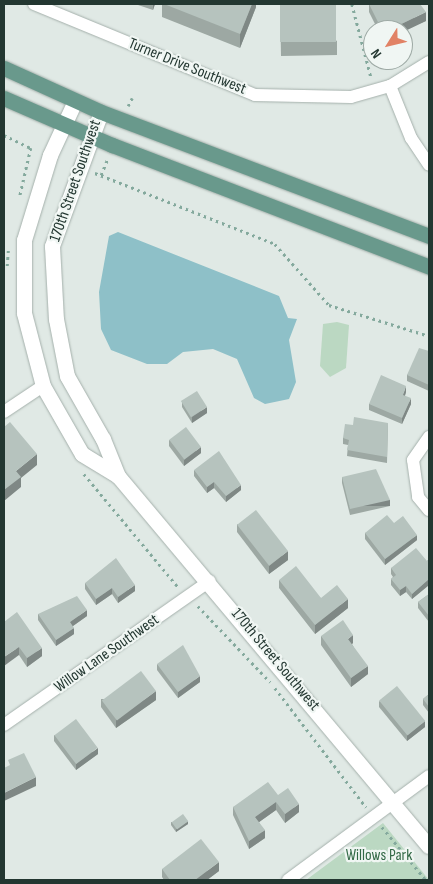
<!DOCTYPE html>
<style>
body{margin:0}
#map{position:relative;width:433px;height:884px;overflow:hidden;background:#e0e9e5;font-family:"Sofia Sans Condensed",sans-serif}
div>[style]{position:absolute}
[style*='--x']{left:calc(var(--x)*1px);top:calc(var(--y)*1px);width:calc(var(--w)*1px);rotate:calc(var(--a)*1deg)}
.green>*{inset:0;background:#bbd8c2}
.water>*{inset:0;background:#8ec0c8}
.path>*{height:2.5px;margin-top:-1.25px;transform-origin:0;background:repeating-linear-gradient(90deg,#84a99d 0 2.5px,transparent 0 6.5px)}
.roads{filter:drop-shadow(0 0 1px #a4b0ab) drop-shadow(0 0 1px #a4b0ab)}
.street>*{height:12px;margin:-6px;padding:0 6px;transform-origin:6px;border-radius:6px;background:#fff}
.secondary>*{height:15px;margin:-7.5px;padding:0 7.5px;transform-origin:7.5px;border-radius:7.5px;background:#fff}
.primary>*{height:15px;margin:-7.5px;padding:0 7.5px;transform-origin:7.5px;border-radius:7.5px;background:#69998c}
.wall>*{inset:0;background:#9da8a3}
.shaded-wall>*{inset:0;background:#7f8885;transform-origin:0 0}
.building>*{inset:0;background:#b6c3be;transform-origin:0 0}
span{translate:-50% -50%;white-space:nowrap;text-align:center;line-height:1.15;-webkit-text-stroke:4.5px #f0f6f3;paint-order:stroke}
.street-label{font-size:16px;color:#233731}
.park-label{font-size:16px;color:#326946}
.frame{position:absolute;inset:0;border:5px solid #233731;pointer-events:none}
.north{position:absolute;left:363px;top:20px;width:50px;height:50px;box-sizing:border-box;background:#f0f6f3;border:1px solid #9eaaa5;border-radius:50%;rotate:234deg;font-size:14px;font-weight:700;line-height:20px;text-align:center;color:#233731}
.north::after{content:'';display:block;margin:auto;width:18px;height:22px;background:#e18265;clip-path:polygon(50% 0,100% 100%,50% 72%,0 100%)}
</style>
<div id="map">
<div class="green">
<i style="clip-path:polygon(337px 322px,349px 325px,346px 368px,330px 377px,320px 366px,323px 324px)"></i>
<i style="clip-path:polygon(383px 823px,429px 880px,305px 880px,306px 880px)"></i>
</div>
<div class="water">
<i style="clip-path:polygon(118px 232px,279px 296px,288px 318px,297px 319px,289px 340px,296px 382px,289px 399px,265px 404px,254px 398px,237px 359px,213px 349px,183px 352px,167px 364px,147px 364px,111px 350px,101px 329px,99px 292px,109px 236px)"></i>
</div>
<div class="path">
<i style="--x:352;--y:4;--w:75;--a:75.4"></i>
<i style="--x:128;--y:106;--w:9;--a:-63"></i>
<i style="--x:4;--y:135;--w:30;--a:26"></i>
<i style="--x:31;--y:148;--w:49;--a:102.9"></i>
<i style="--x:95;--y:173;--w:193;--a:21.5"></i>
<i style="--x:275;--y:244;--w:81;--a:48.5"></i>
<i style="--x:329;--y:305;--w:105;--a:17.2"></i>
<i style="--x:101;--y:175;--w:18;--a:-68"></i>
<i style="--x:7;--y:266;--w:16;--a:-86"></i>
<i style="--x:84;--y:474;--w:147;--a:50.2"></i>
<i style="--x:198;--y:606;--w:105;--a:46.5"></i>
<i style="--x:275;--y:688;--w:150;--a:52.6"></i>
<i style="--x:382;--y:827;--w:69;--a:50.3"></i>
</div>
<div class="roads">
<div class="street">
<i style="--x:34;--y:4;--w:239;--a:22.4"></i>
<i style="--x:255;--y:95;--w:96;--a:1.2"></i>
<i style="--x:351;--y:97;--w:41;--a:-15.8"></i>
<i style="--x:390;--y:86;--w:46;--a:-31.6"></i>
<i style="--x:390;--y:86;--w:56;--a:68"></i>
<i style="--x:411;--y:138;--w:32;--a:56"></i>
<i style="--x:4;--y:412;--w:47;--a:-33.7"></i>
<i style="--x:429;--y:437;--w:28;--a:125"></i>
<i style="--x:413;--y:460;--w:37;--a:82"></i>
<i style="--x:418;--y:497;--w:17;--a:50"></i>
<i style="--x:4;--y:725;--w:251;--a:-35"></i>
<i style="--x:288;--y:880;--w:175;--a:-36.4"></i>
</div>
<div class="secondary">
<i style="--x:75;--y:101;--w:60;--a:114.8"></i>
<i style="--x:50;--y:155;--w:89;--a:107"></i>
<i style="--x:24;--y:240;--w:73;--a:90"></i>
<i style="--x:24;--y:313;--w:75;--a:75.4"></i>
<i style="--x:43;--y:386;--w:78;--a:60.2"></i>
<i style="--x:82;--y:454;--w:42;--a:31.4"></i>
<i style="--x:118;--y:476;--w:483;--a:50"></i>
<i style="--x:101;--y:112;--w:143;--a:110.1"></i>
<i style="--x:52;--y:246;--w:73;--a:86.9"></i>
<i style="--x:56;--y:319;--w:58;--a:79.1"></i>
<i style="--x:67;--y:376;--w:73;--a:60.3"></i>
<i style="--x:103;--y:439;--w:40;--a:68"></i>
</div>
<div class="primary">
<i style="--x:4;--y:68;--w:107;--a:24.4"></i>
<i style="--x:101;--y:112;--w:351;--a:20.7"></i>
<i style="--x:4;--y:98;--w:118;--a:23.5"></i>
<i style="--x:112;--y:145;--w:340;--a:21"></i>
</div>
</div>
<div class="wall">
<i style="clip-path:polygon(135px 4px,155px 4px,153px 10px)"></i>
<i style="clip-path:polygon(162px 4px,256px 4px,256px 7px,240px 48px,162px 17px)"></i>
<i style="clip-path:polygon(280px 4px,337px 41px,337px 55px,281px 56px)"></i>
<i style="clip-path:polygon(369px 4px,426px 21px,403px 30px,378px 30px,369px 12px)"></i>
<i style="clip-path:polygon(429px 351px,429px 391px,407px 381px,407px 375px)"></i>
<i style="clip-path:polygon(406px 392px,405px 396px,411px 404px,402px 424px,369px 410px,369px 404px)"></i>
<i style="clip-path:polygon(182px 402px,207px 413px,192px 423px,182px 407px)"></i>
<i style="clip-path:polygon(388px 423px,387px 463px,347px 456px,348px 445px,343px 444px,343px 438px,353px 425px)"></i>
<i style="clip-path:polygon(169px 440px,201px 453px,184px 466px,169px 446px)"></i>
<i style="clip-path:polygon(194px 470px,241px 490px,226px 502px,214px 488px,207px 493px,194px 476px)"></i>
<i style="clip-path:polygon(342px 477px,390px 506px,350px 515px,342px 483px)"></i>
<i style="clip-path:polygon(394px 523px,417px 540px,385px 565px,365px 539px,365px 533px)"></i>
<i style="clip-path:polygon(237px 524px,288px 560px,269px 574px,237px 532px)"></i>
<i style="clip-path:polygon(429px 559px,429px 585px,412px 599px,406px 592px,400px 596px,391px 585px,391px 579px,393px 577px,391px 574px,391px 568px,427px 561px)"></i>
<i style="clip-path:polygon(279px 580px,321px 598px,348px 608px,315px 634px,279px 588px)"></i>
<i style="clip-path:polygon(85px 583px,135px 591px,118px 603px,112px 594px,96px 605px,85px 589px)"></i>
<i style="clip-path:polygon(429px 594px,429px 622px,418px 608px,418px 602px)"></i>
<i style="clip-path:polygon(38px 614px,87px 616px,73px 626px,74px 634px,56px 646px,38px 620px)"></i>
<i style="clip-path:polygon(4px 622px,42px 656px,27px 667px,19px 655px)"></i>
<i style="clip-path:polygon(321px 636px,353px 643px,352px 644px,368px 674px,351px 687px,321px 645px)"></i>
<i style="clip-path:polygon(157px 664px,200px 682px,178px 698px,157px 670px)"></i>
<i style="clip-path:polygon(429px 694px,429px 713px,423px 705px,423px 699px)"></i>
<i style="clip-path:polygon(101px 699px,156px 700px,116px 728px,101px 707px)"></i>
<i style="clip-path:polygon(379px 701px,425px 727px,407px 741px,379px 707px)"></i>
<i style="clip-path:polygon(54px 735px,98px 754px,76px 770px,54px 741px)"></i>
<i style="clip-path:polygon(278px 795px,299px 812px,285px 823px,276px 810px,259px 822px,265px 838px,249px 849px,233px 815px,233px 807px)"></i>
<i style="clip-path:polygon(171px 822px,188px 824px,176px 832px,171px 825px)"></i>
<i style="clip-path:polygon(162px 869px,219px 871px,207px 880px,164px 880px,162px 877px)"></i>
</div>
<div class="shaded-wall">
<i style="clip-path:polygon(153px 4px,155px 4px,153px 10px)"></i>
<i style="clip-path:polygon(252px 4px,256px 4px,256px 7px,240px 48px,240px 34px)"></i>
<i style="clip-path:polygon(426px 12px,426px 21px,403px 32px,403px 30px,389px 30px)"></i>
<i style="clip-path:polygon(406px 386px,406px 392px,403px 401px,403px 395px)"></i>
<i style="clip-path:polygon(411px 398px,411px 404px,402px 424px,402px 418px)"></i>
<i style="clip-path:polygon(207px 407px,207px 413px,192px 423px,192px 417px)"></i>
<i style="clip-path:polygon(201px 447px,201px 453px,184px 466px,184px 460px)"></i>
<i style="clip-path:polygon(37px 454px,37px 465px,21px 478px,21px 487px,4px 501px,4px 490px,16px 471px)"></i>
<i style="clip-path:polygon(214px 482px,214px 488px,207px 493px,207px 487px)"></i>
<i style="clip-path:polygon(241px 485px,241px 490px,226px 502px,226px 496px)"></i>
<i style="left:390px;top:500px;width:6px;height:41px;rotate:90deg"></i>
<i style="clip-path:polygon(417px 535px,417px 540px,385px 565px,385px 559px)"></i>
<i style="clip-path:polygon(288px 551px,288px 560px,269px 574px,269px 566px)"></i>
<i style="clip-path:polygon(429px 579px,429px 585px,412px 599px,412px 594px)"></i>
<i style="clip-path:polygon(135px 585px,135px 591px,118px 603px,118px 597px)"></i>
<i style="clip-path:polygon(406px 586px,406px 592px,400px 596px,400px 590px)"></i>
<i style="clip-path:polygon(112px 588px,112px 594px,96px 605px,96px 599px)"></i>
<i style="clip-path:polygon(348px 599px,348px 608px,315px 634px,315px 625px)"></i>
<i style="clip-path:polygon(87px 610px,87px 616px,70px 628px,70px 622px)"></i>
<i style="clip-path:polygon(74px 628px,74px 634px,56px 646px,56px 640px)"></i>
<i style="clip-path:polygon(353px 635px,353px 643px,348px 647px,348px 639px)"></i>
<i style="clip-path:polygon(19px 647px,19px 655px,4px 666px,4px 657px)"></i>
<i style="clip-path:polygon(42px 648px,42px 656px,27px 667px,27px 658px)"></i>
<i style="clip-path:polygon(368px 666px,368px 674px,351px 687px,351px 678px)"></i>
<i style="clip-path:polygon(200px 676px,200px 682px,178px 698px,178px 692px)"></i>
<i style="clip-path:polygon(156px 691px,156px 700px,116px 728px,116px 720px)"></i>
<i style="clip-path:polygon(425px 721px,425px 727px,407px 741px,407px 735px)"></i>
<i style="clip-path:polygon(98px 748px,98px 754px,76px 770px,76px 764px)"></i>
<i style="clip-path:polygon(36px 777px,36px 786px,4px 801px,4px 793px)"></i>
<i style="clip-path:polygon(276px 802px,276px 810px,255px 825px,255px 817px)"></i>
<i style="clip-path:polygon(299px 804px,299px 812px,285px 823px,285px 814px)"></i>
<i style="clip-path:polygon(188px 821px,188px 824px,176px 832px,176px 829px)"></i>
<i style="clip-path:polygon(265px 830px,265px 838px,249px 849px,249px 841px)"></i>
<i style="clip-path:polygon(219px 862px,219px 871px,207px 880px,195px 880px)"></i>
</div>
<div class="building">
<i style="clip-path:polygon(164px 4px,252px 4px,240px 34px)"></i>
<i style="left:280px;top:4px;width:56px;height:38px"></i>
<i style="clip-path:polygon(369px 4px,420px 4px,426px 12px,389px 30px,382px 30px)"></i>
<i style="clip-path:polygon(419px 348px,429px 351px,429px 385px,407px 375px)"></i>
<i style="clip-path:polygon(381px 375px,406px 386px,403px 395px,411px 398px,402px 418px,369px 404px)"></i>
<i style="left:197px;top:391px;width:19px;height:19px;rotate:58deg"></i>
<i style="clip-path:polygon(354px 417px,388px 423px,387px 457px,347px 450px,349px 440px,343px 438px,345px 424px,353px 425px)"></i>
<i style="clip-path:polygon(10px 422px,37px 454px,16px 471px,21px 477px,4px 490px,4px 427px)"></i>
<i style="left:186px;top:427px;width:25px;height:21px;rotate:53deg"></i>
<i style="clip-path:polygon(219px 451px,241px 485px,226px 496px,214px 482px,207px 487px,194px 470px)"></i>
<i style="clip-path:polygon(376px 469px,390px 500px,350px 509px,342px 477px)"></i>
<i style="left:256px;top:510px;width:52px;height:24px;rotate:52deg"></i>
<i style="clip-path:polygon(387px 515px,394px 523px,403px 516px,417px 535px,385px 559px,365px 533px)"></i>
<i style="clip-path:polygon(416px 548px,427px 561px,429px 559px,429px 579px,412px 594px,406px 586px,400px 590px,391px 579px,396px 575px,391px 568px)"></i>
<i style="clip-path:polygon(116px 558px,135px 585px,118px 597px,112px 588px,96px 599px,85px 583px)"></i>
<i style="clip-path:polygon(296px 566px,321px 598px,337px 585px,348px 599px,315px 625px,279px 580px)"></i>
<i style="clip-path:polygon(429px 594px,429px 616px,418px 602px)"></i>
<i style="clip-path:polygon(77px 596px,87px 610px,70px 622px,74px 628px,56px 640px,38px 614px)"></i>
<i style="clip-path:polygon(17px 612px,42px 648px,27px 658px,19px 647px,4px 657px,4px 622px)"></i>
<i style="clip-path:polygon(343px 620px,353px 635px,348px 639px,368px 666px,351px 678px,321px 636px)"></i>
<i style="clip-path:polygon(183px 645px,200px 676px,178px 692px,157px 664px)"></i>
<i style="left:141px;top:671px;width:25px;height:49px;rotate:53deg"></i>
<i style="left:397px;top:686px;width:45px;height:23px;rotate:51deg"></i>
<i style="clip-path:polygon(429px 694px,429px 707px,423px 699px)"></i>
<i style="left:76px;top:719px;width:36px;height:27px;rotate:53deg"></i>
<i style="clip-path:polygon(24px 753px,36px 777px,4px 793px,4px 768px,10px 765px,8px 760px)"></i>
<i style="clip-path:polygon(268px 782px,278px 795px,288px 788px,299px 804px,285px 814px,276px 802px,255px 817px,265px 830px,249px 841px,233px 807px)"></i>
<i style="left:183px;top:814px;width:9px;height:14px;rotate:54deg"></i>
<i style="clip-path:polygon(201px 839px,219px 862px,195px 880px,170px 880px,162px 869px)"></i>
</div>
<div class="street-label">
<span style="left:187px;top:67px;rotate:22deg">Turner Drive Southwest</span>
<span style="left:76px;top:181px;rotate:-71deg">170th Street Southwest</span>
<span style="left:107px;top:654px;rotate:-35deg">Willow Lane Southwest</span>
<span style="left:275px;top:660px;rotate:50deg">170th Street Southwest</span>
</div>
<div class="park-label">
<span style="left:379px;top:856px">Willows Park</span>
</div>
<div class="frame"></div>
<div class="north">N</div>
</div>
